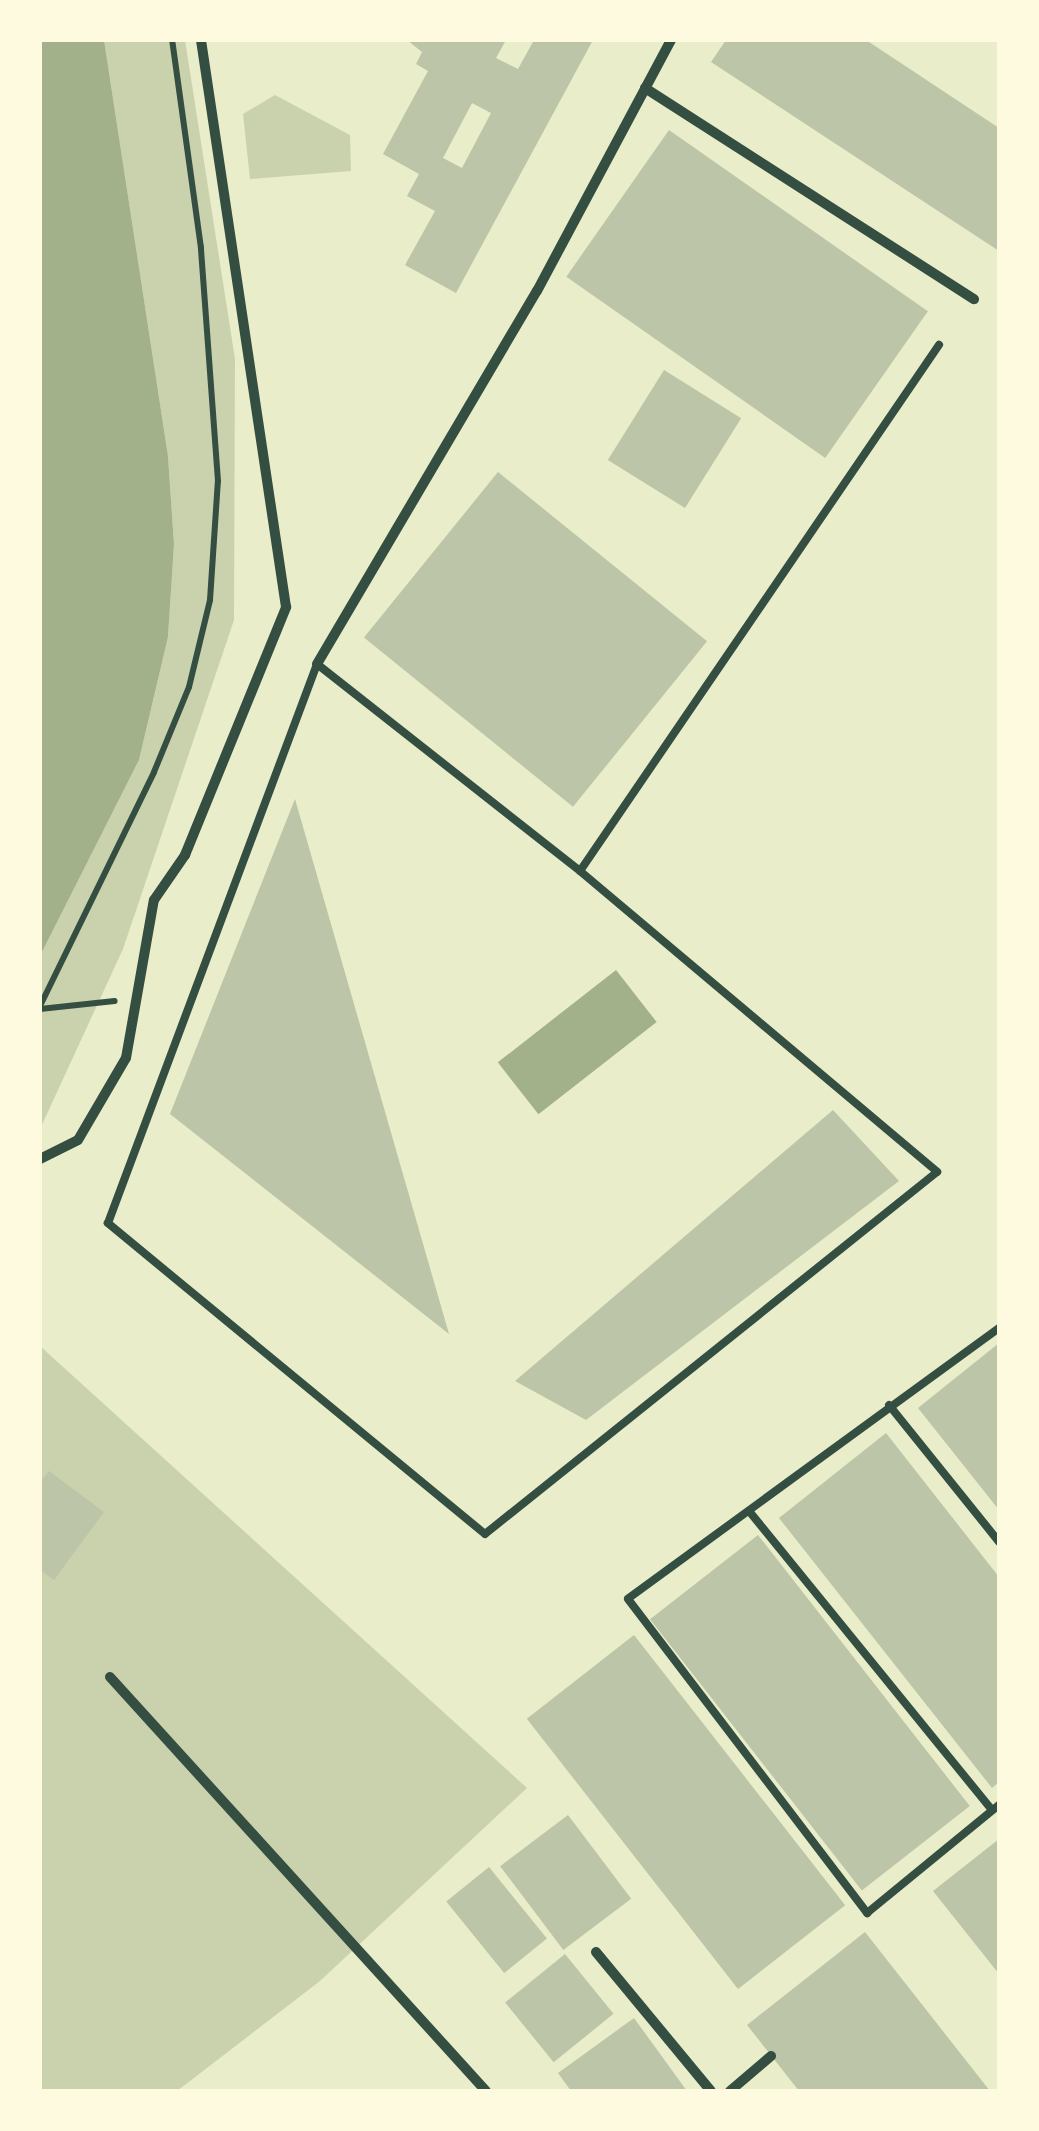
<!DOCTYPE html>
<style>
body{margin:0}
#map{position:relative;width:1039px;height:2131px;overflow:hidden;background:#e9edc9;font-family:Rubik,sans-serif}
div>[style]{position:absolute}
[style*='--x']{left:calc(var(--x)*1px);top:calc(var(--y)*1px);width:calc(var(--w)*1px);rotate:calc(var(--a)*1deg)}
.green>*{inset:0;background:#cad2ad}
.water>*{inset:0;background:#a3b18a;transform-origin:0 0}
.building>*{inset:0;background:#bcc5a7;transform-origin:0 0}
.path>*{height:6px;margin:-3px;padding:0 3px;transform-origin:3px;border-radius:3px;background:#344e41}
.service>*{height:8px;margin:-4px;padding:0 4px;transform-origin:4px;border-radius:4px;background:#344e41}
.minor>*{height:10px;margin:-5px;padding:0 5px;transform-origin:5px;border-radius:5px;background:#344e41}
span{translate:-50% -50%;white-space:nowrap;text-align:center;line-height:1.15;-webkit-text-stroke:8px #fefae0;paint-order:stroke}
.frame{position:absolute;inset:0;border:42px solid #fefae0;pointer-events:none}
</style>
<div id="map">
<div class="green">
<i style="clip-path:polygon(104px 40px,185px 40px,235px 359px,234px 620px,123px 949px,40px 1129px,40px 956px,139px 760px,168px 637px,174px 544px,168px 456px)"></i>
<i style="clip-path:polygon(275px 95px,350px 135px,351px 171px,250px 179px,243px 114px)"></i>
<i style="clip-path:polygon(40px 1346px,527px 1788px,320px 1981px,177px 2091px,40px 2091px)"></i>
</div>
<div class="water">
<i style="clip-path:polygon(40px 40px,104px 40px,168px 456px,174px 544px,168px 637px,139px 760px,40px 956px)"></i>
<i style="left:616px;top:970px;width:66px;height:150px;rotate:52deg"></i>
</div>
<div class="building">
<i style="clip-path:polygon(evenodd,407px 40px,506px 40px,496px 58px,518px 69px,534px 40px,593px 40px,456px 293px,405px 265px,435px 211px,407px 196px,419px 174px,383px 154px,428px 71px,416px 64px,422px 52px,407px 40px,472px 103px,491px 113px,462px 168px,443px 158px,472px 103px)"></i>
<i style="clip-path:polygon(726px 40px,866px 40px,999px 128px,999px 251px,711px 62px)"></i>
<i style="left:669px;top:130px;width:316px;height:179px;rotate:35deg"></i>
<i style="left:664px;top:370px;width:91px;height:106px;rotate:32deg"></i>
<i style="left:498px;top:472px;width:269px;height:213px;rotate:39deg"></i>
<i style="clip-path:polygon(295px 799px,449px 1334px,170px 1114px)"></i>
<i style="clip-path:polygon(833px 1110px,899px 1181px,586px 1420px,515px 1381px)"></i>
<i style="clip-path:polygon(999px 1343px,999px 1510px,918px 1408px)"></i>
<i style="clip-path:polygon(886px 1433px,999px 1577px,999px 1782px,992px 1788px,779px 1518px)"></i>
<i style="clip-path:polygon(49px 1471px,104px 1512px,54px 1580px,40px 1570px,40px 1482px)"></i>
<i style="left:758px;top:1535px;width:344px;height:137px;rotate:52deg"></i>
<i style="left:634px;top:1635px;width:343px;height:136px;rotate:52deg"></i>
<i style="left:568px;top:1815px;width:105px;height:85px;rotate:53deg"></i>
<i style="clip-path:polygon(999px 1839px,999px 1974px,933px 1891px)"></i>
<i style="left:489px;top:1867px;width:92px;height:55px;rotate:51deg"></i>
<i style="clip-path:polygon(865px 1932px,990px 2091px,799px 2091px,747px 2025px)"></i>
<i style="left:565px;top:1954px;width:77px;height:77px;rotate:51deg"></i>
<i style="clip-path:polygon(634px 2018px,687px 2091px,571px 2091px,558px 2073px)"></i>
</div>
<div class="path">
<i style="--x:40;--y:1006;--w:260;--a:-64"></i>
<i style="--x:154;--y:772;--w:92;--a:-67.6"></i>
<i style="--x:189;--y:687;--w:89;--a:-76.4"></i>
<i style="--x:210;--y:600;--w:119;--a:-86.2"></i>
<i style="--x:218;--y:481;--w:234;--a:-94.2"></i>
<i style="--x:201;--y:248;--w:210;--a:-97.9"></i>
<i style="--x:40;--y:1009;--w:75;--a:-6.1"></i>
</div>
<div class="service">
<i style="--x:317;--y:664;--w:335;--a:38.2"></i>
<i style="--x:580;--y:871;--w:467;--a:40.1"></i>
<i style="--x:937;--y:1172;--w:579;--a:141.31"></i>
<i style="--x:485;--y:1534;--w:489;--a:-140.5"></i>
<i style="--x:108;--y:1223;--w:597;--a:-69.5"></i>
<i style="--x:580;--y:871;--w:637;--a:-55.69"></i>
<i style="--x:999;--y:1328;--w:459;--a:143.9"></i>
<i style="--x:628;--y:1599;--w:395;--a:52.7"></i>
<i style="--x:867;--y:1913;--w:171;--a:-39.3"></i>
<i style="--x:889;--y:1405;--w:176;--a:51.2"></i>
<i style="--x:749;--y:1511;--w:385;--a:50.9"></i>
</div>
<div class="minor">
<i style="--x:645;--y:88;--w:391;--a:32.7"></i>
<i style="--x:317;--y:664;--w:433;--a:-59.5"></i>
<i style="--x:537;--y:291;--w:285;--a:-61.9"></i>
<i style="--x:40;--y:1159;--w:42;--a:-26.6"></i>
<i style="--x:78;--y:1140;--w:95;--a:-59.7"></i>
<i style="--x:126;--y:1058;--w:160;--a:-80"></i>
<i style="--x:154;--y:900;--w:55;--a:-55.4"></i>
<i style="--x:185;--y:855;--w:268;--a:-67.8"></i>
<i style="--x:286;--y:607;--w:573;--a:-98.53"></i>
<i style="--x:110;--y:1677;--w:559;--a:47.75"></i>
<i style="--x:596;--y:1952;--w:180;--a:50.4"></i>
<i style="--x:730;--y:2091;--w:54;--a:-40.5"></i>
</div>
<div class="frame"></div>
</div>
